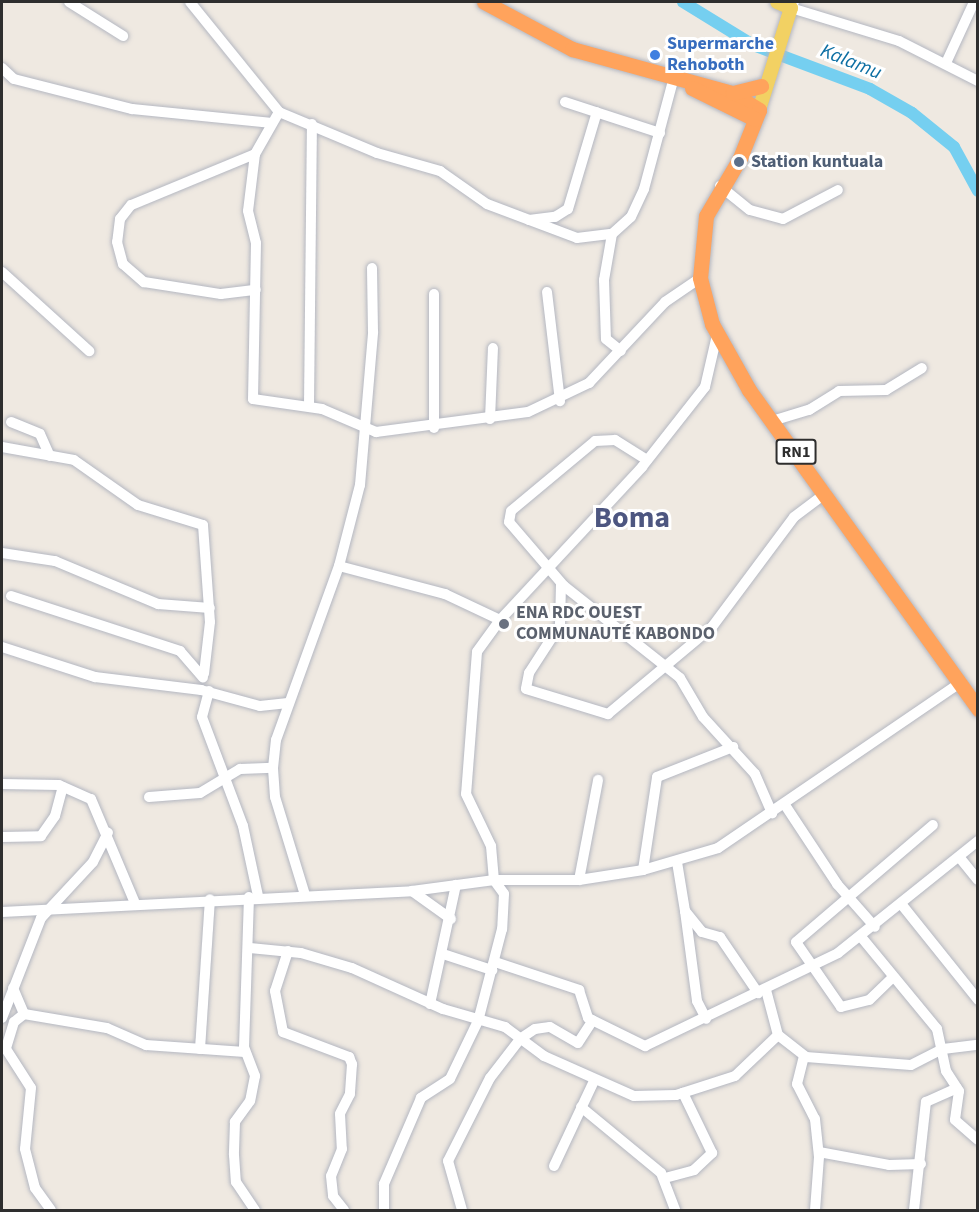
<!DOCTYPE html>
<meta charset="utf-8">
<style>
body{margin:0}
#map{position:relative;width:979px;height:1212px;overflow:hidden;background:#efe9e1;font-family:"Source Sans 3",sans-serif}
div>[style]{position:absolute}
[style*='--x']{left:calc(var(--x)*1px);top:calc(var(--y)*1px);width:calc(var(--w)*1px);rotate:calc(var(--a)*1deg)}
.river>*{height:12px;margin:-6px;padding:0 6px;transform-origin:6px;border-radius:6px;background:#75cff0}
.roads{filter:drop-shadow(0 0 2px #b4b7c1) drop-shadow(0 0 2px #b4b7c1)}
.minor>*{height:10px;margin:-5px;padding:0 5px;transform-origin:5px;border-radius:5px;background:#fff}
.major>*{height:14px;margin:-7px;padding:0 7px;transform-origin:7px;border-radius:7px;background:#f2d163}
.highway>*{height:15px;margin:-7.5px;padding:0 7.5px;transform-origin:7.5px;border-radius:7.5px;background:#ffa35c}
.dots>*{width:16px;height:16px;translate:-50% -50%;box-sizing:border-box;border:3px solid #fff;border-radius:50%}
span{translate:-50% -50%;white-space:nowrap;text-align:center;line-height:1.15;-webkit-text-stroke:6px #fff;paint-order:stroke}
.shield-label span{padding:2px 4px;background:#fff;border:2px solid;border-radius:4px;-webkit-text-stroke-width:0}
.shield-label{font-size:16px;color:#2e2e2e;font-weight:700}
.shop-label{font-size:18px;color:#366cbe;font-weight:700}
.left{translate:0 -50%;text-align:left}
.service-label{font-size:18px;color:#4e5e75;font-weight:700}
.worship-label{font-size:18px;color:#5b616d;font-weight:700}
.water-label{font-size:20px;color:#0d6fa3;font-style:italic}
.town-label{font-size:30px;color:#4d5680;font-weight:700}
.frame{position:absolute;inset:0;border:3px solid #2e2e2e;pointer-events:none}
</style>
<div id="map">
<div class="river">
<i style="--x:683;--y:2;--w:82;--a:31.6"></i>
<i style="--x:753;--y:45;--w:125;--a:20.6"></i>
<i style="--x:870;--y:89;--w:48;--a:29.7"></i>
<i style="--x:912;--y:113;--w:54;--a:39"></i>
<i style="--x:954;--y:147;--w:50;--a:61.4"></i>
</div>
<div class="roads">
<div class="minor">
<i style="--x:69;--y:2;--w:64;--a:32.2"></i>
<i style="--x:190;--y:2;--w:141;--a:51"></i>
<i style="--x:279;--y:112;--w:106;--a:22.7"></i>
<i style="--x:377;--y:153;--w:66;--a:15.9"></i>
<i style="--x:440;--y:171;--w:57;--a:35.1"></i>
<i style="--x:487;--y:204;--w:96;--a:20.7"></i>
<i style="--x:577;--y:238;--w:35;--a:-7"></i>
<i style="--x:612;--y:234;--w:25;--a:-42"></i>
<i style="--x:631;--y:217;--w:31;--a:-65"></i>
<i style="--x:644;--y:189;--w:112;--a:-75"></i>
<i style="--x:794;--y:2;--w:7;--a:117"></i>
<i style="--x:791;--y:8;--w:113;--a:17"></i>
<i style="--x:899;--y:41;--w:89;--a:26.9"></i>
<i style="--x:946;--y:63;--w:67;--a:-65.3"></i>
<i style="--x:2;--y:68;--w:16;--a:43"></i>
<i style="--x:14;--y:79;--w:122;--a:14.3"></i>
<i style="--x:132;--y:109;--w:141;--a:5.7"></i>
<i style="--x:565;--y:102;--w:100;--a:18.1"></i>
<i style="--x:279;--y:112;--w:48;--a:119.7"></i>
<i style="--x:255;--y:154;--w:57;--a:97"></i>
<i style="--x:248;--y:211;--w:33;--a:76"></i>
<i style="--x:256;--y:243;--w:156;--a:91.1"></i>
<i style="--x:253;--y:399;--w:70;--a:8.2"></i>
<i style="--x:322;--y:409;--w:59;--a:23.1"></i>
<i style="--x:376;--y:432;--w:153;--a:-7.5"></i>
<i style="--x:528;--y:412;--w:68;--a:-25.4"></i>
<i style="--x:589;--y:383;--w:111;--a:-46.8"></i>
<i style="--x:665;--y:302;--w:42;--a:-34.4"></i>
<i style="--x:255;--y:154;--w:134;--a:157.6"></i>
<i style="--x:131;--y:205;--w:18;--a:128"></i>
<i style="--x:120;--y:219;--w:23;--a:97"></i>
<i style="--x:117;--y:242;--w:23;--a:75"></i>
<i style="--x:123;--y:264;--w:28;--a:41"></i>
<i style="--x:144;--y:282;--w:78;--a:8.9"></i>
<i style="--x:221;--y:294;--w:35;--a:-7"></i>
<i style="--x:720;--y:186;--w:38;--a:39"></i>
<i style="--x:750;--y:210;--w:34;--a:15"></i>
<i style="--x:783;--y:219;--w:62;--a:-27.8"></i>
<i style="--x:529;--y:220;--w:26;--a:-7"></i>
<i style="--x:555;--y:217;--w:15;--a:-32"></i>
<i style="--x:568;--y:209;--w:101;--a:-73.4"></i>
<i style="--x:612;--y:234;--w:47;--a:99.9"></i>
<i style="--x:604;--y:280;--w:59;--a:88.1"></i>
<i style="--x:606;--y:339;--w:19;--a:39"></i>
<i style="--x:2;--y:272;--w:118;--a:42.2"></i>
<i style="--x:547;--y:292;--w:110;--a:83.2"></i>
<i style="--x:309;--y:405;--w:281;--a:-89.4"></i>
<i style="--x:490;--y:419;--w:71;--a:-87.6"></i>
<i style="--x:772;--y:421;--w:39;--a:-17"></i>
<i style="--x:809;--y:410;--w:36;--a:-32"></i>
<i style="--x:839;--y:391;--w:47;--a:-1.2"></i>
<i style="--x:886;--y:390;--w:42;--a:-31.4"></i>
<i style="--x:11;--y:422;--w:31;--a:22"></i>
<i style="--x:40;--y:434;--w:24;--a:66"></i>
<i style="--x:434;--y:428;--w:134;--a:-90"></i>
<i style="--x:2;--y:447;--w:73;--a:10.2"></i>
<i style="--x:74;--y:460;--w:78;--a:35.1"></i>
<i style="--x:138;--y:505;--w:68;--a:17.1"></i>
<i style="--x:203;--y:525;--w:97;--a:85.9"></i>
<i style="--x:210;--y:622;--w:52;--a:96.6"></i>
<i style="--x:647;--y:460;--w:38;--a:-148"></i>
<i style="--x:615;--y:440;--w:20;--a:177"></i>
<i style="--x:595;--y:441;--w:109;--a:140.2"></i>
<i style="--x:511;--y:511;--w:11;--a:100"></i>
<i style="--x:509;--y:522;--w:84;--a:49.3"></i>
<i style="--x:564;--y:586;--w:148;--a:38.4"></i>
<i style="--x:680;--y:678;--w:45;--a:59.5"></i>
<i style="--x:703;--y:717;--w:77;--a:47.6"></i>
<i style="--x:755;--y:774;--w:43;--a:66.4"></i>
<i style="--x:2;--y:553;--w:54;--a:8.6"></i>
<i style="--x:55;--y:561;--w:112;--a:22.7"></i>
<i style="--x:158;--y:604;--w:52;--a:4.4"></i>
<i style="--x:339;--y:566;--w:110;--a:14.8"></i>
<i style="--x:445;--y:594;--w:61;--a:25.3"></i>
<i style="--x:500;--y:620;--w:39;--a:126"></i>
<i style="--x:477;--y:652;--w:142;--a:94.4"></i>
<i style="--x:466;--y:794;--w:58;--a:64.3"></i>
<i style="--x:491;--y:846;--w:34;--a:85"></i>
<i style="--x:494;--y:880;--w:85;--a:0"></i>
<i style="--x:579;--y:880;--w:65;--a:-8.9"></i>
<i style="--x:643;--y:870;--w:78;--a:-16.3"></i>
<i style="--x:718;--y:848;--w:293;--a:-34.3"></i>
<i style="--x:561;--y:584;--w:41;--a:91.4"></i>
<i style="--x:560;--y:625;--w:57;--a:122.9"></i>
<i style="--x:529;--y:673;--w:16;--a:101"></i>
<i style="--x:526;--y:689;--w:86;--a:17"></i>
<i style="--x:608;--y:714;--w:136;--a:-39.9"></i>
<i style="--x:712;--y:627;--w:137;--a:-53.3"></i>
<i style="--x:794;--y:517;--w:40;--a:-37"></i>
<i style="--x:11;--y:596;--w:178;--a:18"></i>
<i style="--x:180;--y:651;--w:35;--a:49"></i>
<i style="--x:500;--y:620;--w:209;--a:-47.1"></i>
<i style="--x:642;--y:467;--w:102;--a:-51.8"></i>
<i style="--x:705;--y:387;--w:53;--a:-77"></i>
<i style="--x:2;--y:647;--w:98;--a:17.9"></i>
<i style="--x:95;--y:677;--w:107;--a:7"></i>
<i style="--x:201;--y:690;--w:61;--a:15.2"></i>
<i style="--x:260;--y:706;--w:28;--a:-6"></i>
<i style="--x:209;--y:691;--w:27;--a:105"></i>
<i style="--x:202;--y:717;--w:116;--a:69.4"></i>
<i style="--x:243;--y:826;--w:72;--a:77.9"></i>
<i style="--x:2;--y:784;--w:57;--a:1"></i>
<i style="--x:59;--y:785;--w:35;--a:24"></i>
<i style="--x:91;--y:799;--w:113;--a:67.1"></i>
<i style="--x:149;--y:797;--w:51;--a:-4.5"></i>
<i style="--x:200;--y:793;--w:47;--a:-31"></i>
<i style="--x:240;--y:769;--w:33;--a:-2"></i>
<i style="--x:785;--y:805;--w:95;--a:56.6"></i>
<i style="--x:837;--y:884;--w:57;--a:48.5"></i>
<i style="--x:2;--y:837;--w:39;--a:-1"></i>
<i style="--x:41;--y:836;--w:24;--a:-55"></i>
<i style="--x:55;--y:816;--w:30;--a:-75"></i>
<i style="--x:960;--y:858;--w:28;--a:51"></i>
<i style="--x:677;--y:862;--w:50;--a:80.7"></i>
<i style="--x:685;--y:911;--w:27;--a:51"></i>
<i style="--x:702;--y:932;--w:19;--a:16"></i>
<i style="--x:720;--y:937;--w:68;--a:55.8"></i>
<i style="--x:643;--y:870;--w:94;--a:-81.4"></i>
<i style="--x:657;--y:777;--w:82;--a:-21.5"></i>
<i style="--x:579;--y:880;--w:102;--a:-79.2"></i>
<i style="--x:412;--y:891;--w:48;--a:35.7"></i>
<i style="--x:305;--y:895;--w:102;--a:-107"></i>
<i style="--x:275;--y:797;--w:29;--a:-94"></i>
<i style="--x:273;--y:768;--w:28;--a:-84"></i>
<i style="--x:276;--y:740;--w:185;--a:-70.1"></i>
<i style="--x:339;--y:566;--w:84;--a:-75.5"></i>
<i style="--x:360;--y:485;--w:154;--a:-85.1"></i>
<i style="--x:373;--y:332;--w:64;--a:-90.9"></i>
<i style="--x:249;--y:897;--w:150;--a:91.9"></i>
<i style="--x:244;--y:1047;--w:31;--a:69"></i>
<i style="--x:255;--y:1076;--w:25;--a:101"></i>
<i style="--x:250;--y:1101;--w:26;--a:126"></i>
<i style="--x:235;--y:1122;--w:33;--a:92"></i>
<i style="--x:234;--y:1155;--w:27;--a:86"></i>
<i style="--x:236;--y:1182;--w:34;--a:56"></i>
<i style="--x:902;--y:905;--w:122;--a:51.3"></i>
<i style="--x:685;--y:911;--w:91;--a:82.4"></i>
<i style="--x:697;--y:1001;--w:20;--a:63"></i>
<i style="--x:2;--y:912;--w:411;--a:-2.9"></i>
<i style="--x:412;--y:891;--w:83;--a:-7.6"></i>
<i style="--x:494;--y:880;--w:17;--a:54"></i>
<i style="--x:504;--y:894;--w:35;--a:93"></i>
<i style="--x:502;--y:929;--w:95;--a:104.6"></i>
<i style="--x:478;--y:1021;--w:64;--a:115.8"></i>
<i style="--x:450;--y:1079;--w:35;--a:147"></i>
<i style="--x:421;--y:1098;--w:94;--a:113.3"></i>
<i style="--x:384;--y:1184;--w:26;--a:90"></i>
<i style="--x:862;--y:938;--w:118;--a:50.5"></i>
<i style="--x:937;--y:1029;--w:43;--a:77.9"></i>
<i style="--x:946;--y:1071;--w:24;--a:57"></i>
<i style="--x:959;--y:1091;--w:29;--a:98"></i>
<i style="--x:955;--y:1120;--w:30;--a:41"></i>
<i style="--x:250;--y:948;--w:51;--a:5.6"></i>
<i style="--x:301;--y:953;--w:53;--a:16.4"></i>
<i style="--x:352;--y:968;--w:100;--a:24.3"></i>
<i style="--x:443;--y:1009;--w:65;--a:16.2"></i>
<i style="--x:505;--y:1027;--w:49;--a:36.6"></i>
<i style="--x:544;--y:1056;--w:98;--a:24"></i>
<i style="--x:634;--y:1096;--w:42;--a:-1.4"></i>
<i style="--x:676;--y:1095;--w:62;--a:-17.9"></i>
<i style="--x:735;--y:1076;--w:59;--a:-43.6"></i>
<i style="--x:288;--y:951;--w:42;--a:108"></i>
<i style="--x:275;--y:991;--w:42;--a:79"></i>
<i style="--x:283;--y:1032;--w:71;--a:20.7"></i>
<i style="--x:349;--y:1057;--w:8;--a:67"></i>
<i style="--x:352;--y:1064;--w:30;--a:94"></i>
<i style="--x:350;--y:1094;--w:22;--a:117"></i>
<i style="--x:340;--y:1114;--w:35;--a:87"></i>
<i style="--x:342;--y:1149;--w:29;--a:112"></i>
<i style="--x:331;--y:1176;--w:20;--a:84"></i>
<i style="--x:333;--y:1196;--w:18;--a:52"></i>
<i style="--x:443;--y:954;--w:52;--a:18.1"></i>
<i style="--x:495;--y:962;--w:89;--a:18.4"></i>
<i style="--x:579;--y:990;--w:29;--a:72"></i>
<i style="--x:588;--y:1018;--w:64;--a:26.2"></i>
<i style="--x:645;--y:1046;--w:214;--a:-25.7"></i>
<i style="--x:838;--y:953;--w:179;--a:-38.7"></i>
<i style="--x:891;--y:979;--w:30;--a:136"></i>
<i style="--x:869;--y:1000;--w:29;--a:166"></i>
<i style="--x:841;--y:1007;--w:79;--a:-124.7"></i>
<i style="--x:796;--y:942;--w:180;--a:-40.5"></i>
<i style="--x:13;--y:988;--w:28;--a:67"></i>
<i style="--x:24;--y:1014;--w:13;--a:141"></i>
<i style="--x:14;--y:1022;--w:28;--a:107"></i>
<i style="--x:6;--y:1049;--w:46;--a:57.3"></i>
<i style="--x:31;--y:1088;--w:61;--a:95.6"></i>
<i style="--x:25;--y:1149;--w:40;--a:75.6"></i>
<i style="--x:35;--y:1188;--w:27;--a:54"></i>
<i style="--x:766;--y:990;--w:47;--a:75.1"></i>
<i style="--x:778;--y:1035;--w:36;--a:38"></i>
<i style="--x:806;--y:1057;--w:105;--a:4.4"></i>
<i style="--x:911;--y:1065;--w:36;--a:-27"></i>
<i style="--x:943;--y:1049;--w:35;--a:-7"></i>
<i style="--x:430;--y:1004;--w:122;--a:-77.7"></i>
<i style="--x:24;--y:1014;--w:84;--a:9.6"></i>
<i style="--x:107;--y:1028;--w:43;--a:23.6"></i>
<i style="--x:146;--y:1045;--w:99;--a:4"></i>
<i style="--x:2;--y:1018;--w:107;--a:-68.7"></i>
<i style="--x:41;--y:918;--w:76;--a:-47.1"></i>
<i style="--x:93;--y:862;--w:33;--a:-63"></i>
<i style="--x:200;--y:1049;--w:150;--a:-86.2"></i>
<i style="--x:804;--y:1056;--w:29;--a:104"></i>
<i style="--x:797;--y:1084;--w:39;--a:63"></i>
<i style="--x:815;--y:1119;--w:38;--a:84"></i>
<i style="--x:819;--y:1157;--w:53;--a:94.3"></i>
<i style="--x:581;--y:1107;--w:104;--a:39.5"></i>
<i style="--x:661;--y:1173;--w:40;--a:69"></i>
<i style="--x:819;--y:1152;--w:71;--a:10.5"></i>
<i style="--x:889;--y:1165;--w:32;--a:-2"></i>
<i style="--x:554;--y:1166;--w:94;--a:-64.8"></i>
<i style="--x:665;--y:1178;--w:30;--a:-15"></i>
<i style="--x:694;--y:1170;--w:25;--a:-43"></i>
<i style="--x:712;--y:1153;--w:67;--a:-115.8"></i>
<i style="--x:462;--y:1210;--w:51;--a:-105.9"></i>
<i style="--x:448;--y:1161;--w:93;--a:-63.2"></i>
<i style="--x:490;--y:1078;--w:49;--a:-52.4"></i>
<i style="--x:520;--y:1039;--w:18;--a:-34"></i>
<i style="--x:535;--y:1029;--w:15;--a:-8"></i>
<i style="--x:550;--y:1027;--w:32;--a:30"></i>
<i style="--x:578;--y:1043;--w:27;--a:-57"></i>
<i style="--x:914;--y:1210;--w:109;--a:-83.7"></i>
<i style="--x:926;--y:1102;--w:34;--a:-24"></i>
</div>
<div class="major">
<i style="--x:759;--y:110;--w:107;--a:-72.6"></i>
<i style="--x:791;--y:8;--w:15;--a:-157"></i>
</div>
<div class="highway">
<i style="--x:484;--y:2;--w:100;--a:28.1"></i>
<i style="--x:572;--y:49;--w:166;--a:15.4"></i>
<i style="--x:732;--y:93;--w:32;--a:32"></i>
<i style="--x:759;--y:110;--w:52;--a:111.6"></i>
<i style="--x:740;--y:158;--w:67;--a:120.4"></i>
<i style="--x:706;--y:216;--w:62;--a:95.5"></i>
<i style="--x:700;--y:278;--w:48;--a:75.4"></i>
<i style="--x:712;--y:324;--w:76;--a:60.7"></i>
<i style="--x:749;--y:390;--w:393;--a:54.3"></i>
<i style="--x:692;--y:88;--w:70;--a:26.2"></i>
<i style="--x:733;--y:93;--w:29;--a:-14"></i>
</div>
</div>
<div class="dots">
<i style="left:655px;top:55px;background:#3f7fe0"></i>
<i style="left:739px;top:162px;background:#5c6f8a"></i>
<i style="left:504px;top:624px;background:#6b7280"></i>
</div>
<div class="shield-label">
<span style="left:796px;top:452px">RN1</span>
</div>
<div class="shop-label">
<span class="left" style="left:667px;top:55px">Supermarche<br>Rehoboth</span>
</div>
<div class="service-label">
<span class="left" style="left:751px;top:162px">Station kuntuala</span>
</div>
<div class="worship-label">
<span class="left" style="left:516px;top:624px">ENA RDC OUEST<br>COMMUNAUTÉ KABONDO</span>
</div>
<div class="water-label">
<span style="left:851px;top:62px;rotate:22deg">Kalamu</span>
</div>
<div class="town-label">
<span style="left:632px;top:518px">Boma</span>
</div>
<div class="frame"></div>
</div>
